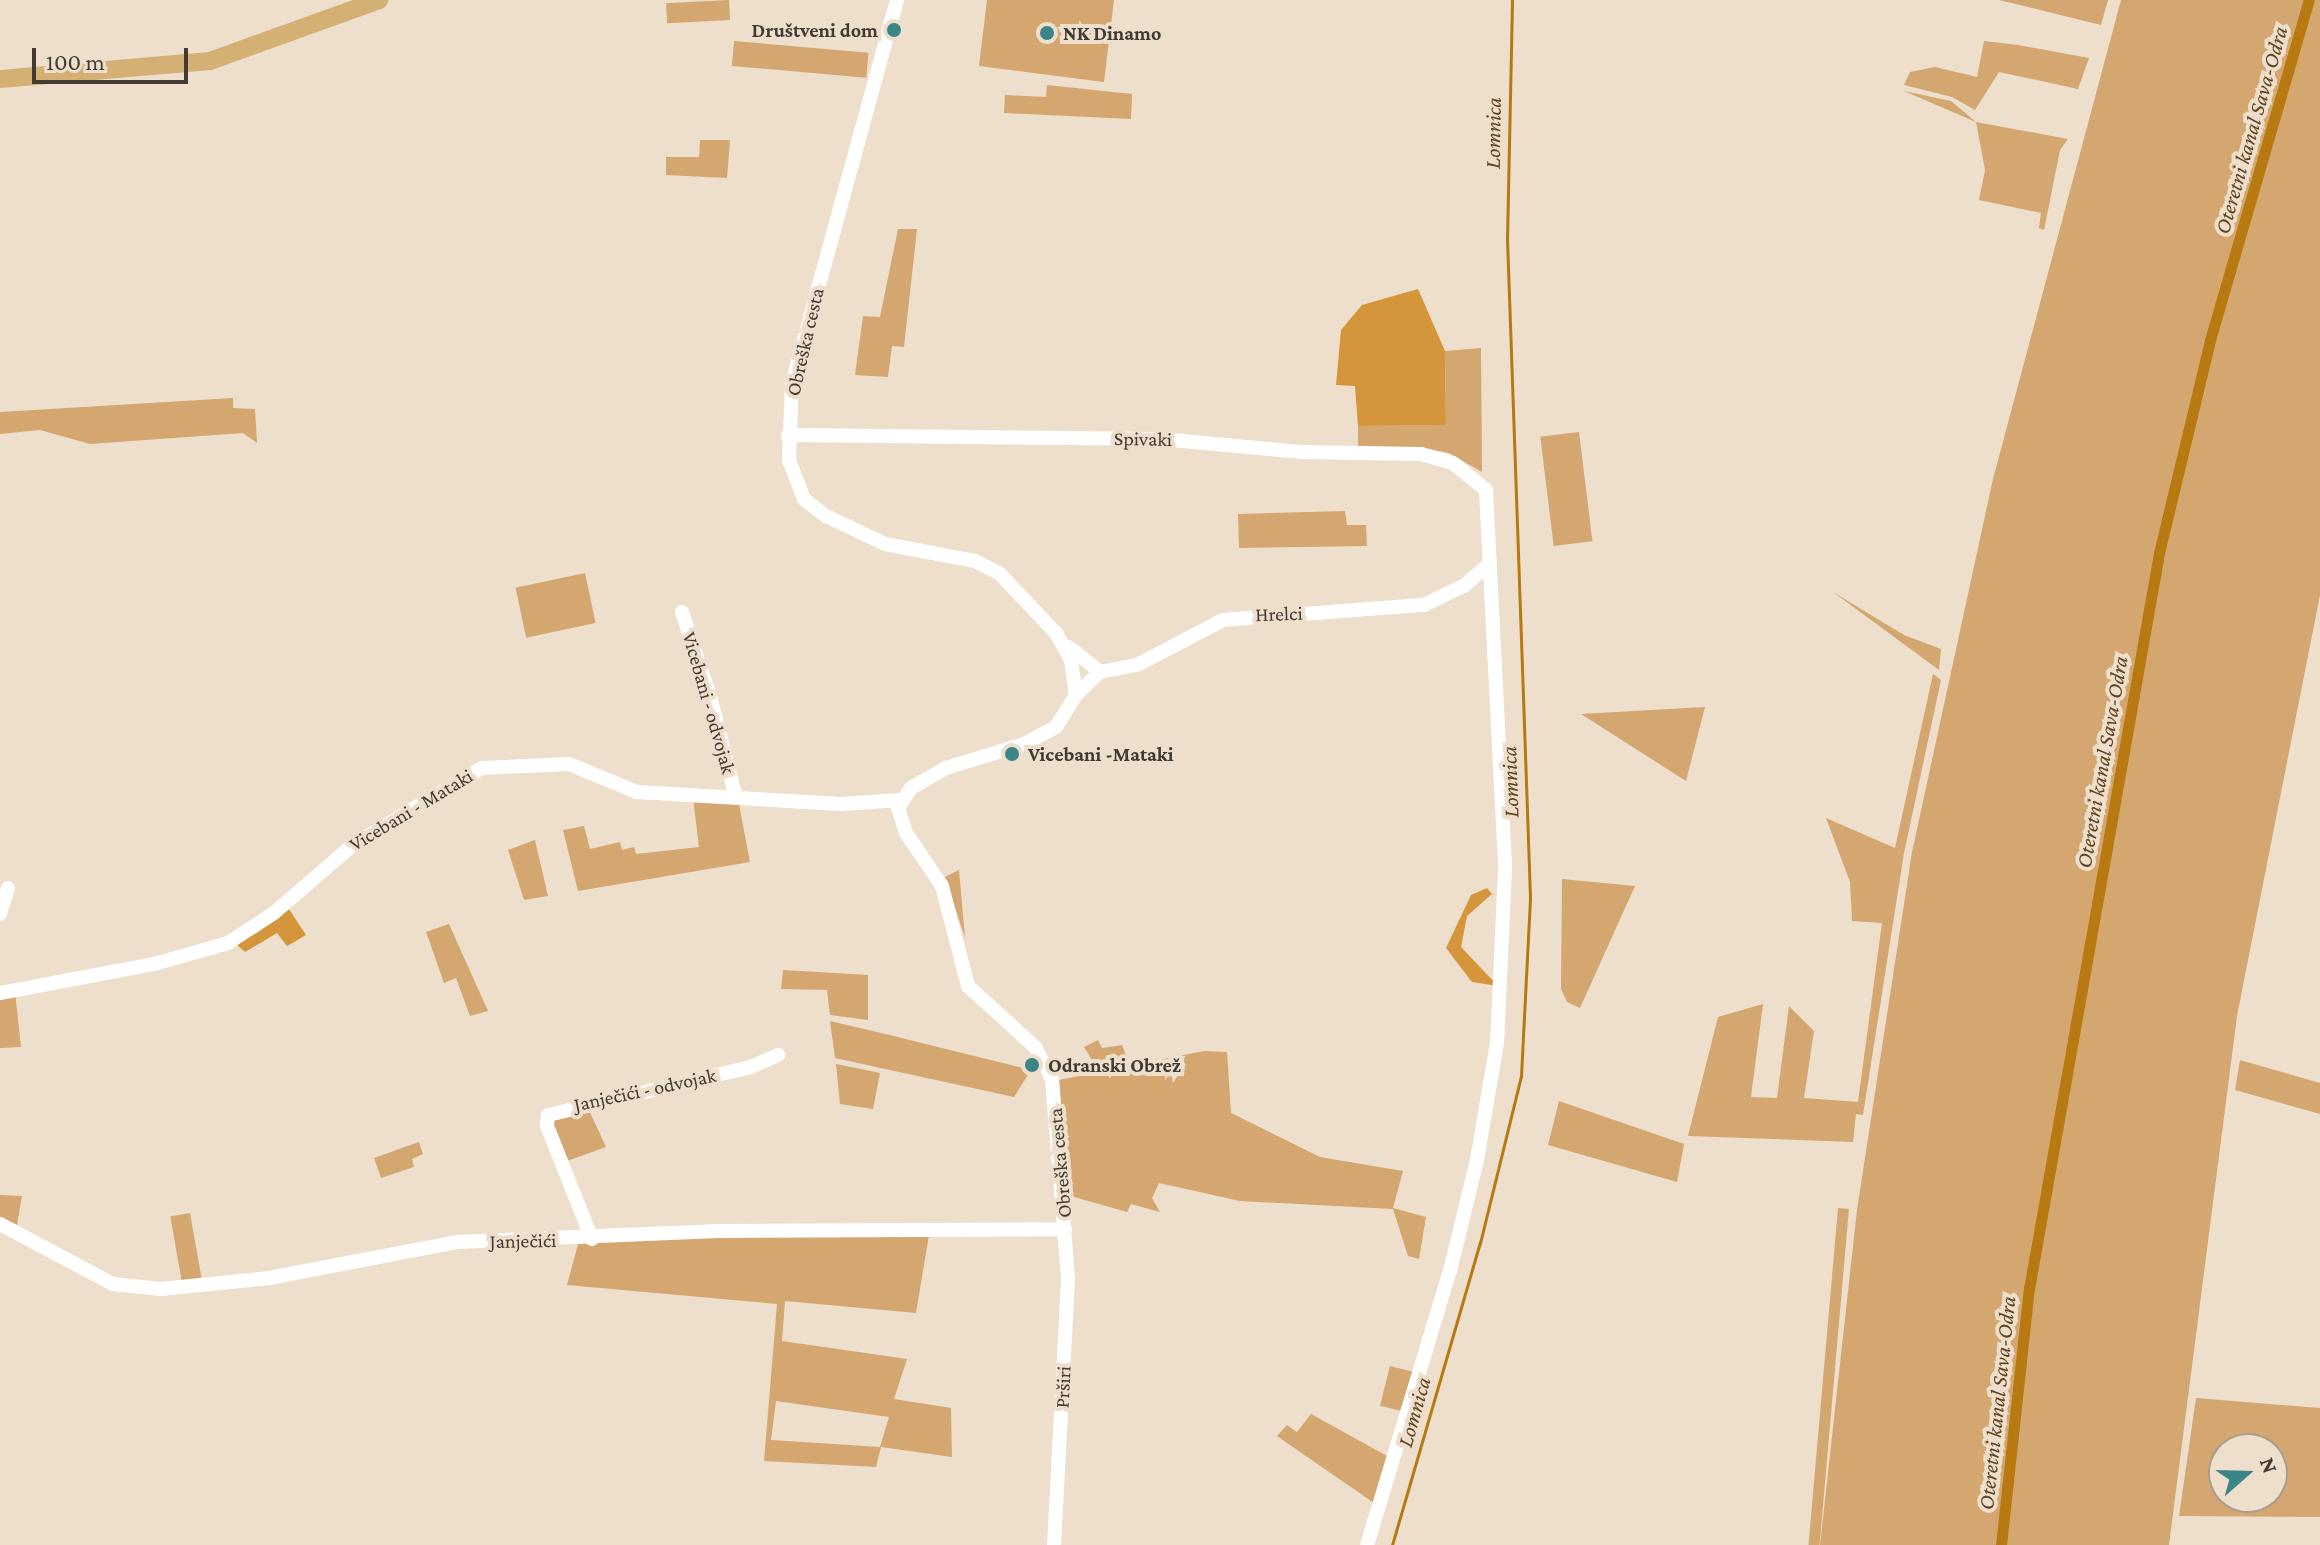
<!DOCTYPE html>
<meta charset="utf-8">
<style>
body{margin:0}
#map{position:relative;width:2320px;height:1545px;overflow:hidden;background:#eedecc;font-family:"Crimson Pro",serif}
div>[style]{position:absolute}
[style*='--x']{left:calc(var(--x)*1px);top:calc(var(--y)*1px);width:calc(var(--w)*1px);rotate:calc(var(--a)*1deg)}
.green>*{inset:0;background:#d3a76f;transform-origin:0 0}
.forest>*{inset:0;background:#d5953a}
.stream>*{height:3px;margin:-1.5px;padding:0 1.5px;transform-origin:1.5px;border-radius:1.5px;background:#b77910}
.canal>*{height:11px;margin:-5.5px;padding:0 5.5px;transform-origin:5.5px;border-radius:5.5px;background:#b77910}
.minor>*{height:14px;margin:-7px;padding:0 7px;transform-origin:7px;border-radius:7px;background:#fff}
.major>*{height:18px;margin:-9px;padding:0 9px;transform-origin:9px;border-radius:9px;background:#d5b074}
.dots>*{width:22px;height:22px;translate:-50% -50%;box-sizing:border-box;border:4px solid #eedecc;border-radius:50%}
span{translate:-50% -50%;white-space:nowrap;text-align:center;line-height:1.15;-webkit-text-stroke:8px #eedecc;paint-order:stroke}
.poi-label{font-size:20px;color:#423b34;font-weight:700}
.right{translate:-100% -50%;text-align:right}
.left{translate:0 -50%;text-align:left}
.street-label{font-size:20px;color:#423b34}
.water-label{font-size:22px;color:#5f431f;font-style:italic}
.north{position:absolute;left:2208px;top:1433px;width:80px;height:80px;box-sizing:border-box;background:#eedecc;border:2px solid #a99d8f;border-radius:50%;rotate:70deg;font-size:22px;font-weight:700;line-height:32px;text-align:center;color:#423b34}
.north::after{content:'';display:block;margin:auto;width:28px;height:36px;background:#3b8487;clip-path:polygon(50% 0,100% 100%,50% 72%,0 100%)}
.scale{position:absolute;left:32px;top:48px;width:156px;height:36px;box-sizing:border-box;border:4px solid #423b34;border-top:0;padding-left:10px;font-size:24px;line-height:28px;white-space:nowrap;color:#423b34;-webkit-text-stroke:6px #eedecc;paint-order:stroke}
</style>
<div id="map">
<div class="green">
<i style="left:729px;top:0;width:20px;height:63px;rotate:87deg"></i>
<i style="clip-path:polygon(987px 0,1114px 0,1104px 82px,979px 66px)"></i>
<i style="clip-path:polygon(1999px 0,2108px 0,2101px 25px)"></i>
<i style="clip-path:polygon(2121px 0,2320px 0,2320px 595px,2237px 1016px,2169px 1545px,1820px 1545px,1857px 1210px,1912px 852px,1993px 479px)"></i>
<i style="left:734px;top:41px;width:135px;height:25px;rotate:5deg"></i>
<i style="clip-path:polygon(1984px 41px,2018px 45px,2089px 58px,2078px 89px,1999px 72px,1975px 110px,1952px 97px,1904px 85px,1910px 72px,1935px 67px,1977px 77px)"></i>
<i style="clip-path:polygon(1047px 85px,1132px 94px,1131px 119px,1004px 113px,1005px 95px,1046px 97px)"></i>
<i style="clip-path:polygon(1904px 91px,1951px 101px,1976px 122px,2068px 139px,2060px 150px,2044px 230px,2039px 228px,2041px 213px,1979px 200px,1985px 170px,1976px 122px)"></i>
<i style="clip-path:polygon(700px 140px,730px 140px,727px 178px,666px 175px,666px 157px,699px 157px)"></i>
<i style="clip-path:polygon(898px 229px,917px 229px,904px 347px,892px 346px,888px 377px,855px 375px,863px 316px,880px 317px)"></i>
<i style="clip-path:polygon(1481px 348px,1482px 472px,1449px 453px,1429px 449px,1358px 450px,1358px 426px,1446px 425px,1445px 351px)"></i>
<i style="clip-path:polygon(233px 398px,233px 408px,255px 409px,257px 443px,243px 433px,90px 444px,40px 430px,0 434px,0 412px)"></i>
<i style="left:1579px;top:432px;width:110px;height:39px;rotate:83deg"></i>
<i style="clip-path:polygon(1345px 511px,1347px 525px,1366px 525px,1367px 546px,1239px 548px,1238px 514px)"></i>
<i style="left:585px;top:573px;width:51px;height:71px;rotate:78deg"></i>
<i style="clip-path:polygon(1833px 592px,1904px 635px,1941px 649px,1939px 670px)"></i>
<i style="clip-path:polygon(1933px 674px,1941px 680px,1904px 853px,1863px 1115px,1856px 1114px,1853px 1142px,1688px 1136px,1718px 1017px,1763px 1004px,1751px 1097px,1777px 1098px,1789px 1006px,1814px 1031px,1804px 1098px,1858px 1102px,1882px 923px,1852px 921px,1850px 882px,1826px 818px,1895px 848px)"></i>
<i style="clip-path:polygon(1705px 707px,1686px 781px,1581px 714px)"></i>
<i style="clip-path:polygon(693px 797px,738px 799px,750px 862px,578px 891px,563px 830px,584px 826px,590px 849px,620px 842px,622px 850px,634px 847px,636px 854px,699px 847px)"></i>
<i style="clip-path:polygon(535px 840px,548px 896px,524px 900px,508px 850px)"></i>
<i style="clip-path:polygon(959px 870px,965px 938px,945px 877px)"></i>
<i style="clip-path:polygon(1562px 879px,1635px 886px,1580px 1008px,1567px 1002px,1561px 989px)"></i>
<i style="clip-path:polygon(449px 924px,488px 1011px,470px 1016px,456px 978px,444px 983px,426px 932px)"></i>
<i style="clip-path:polygon(783px 970px,868px 975px,868px 1020px,830px 1015px,827px 990px,781px 989px)"></i>
<i style="clip-path:polygon(15px 992px,21px 1047px,0 1048px,0 998px)"></i>
<i style="clip-path:polygon(830px 1021px,877px 1032px,1031px 1070px,1014px 1097px,835px 1058px)"></i>
<i style="clip-path:polygon(1098px 1040px,1102px 1048px,1122px 1045px,1126px 1056px,1095px 1065px,1084px 1047px)"></i>
<i style="clip-path:polygon(1204px 1051px,1227px 1052px,1231px 1113px,1320px 1157px,1403px 1171px,1393px 1208px,1426px 1217px,1419px 1259px,1408px 1256px,1393px 1209px,1240px 1201px,1159px 1183px,1152px 1198px,1160px 1212px,1131px 1204px,1127px 1212px,1067px 1195px,1059px 1080px)"></i>
<i style="clip-path:polygon(2240px 1060px,2320px 1083px,2320px 1114px,2235px 1090px)"></i>
<i style="clip-path:polygon(836px 1064px,880px 1073px,873px 1109px,840px 1104px)"></i>
<i style="clip-path:polygon(1559px 1101px,1684px 1144px,1677px 1182px,1548px 1145px)"></i>
<i style="clip-path:polygon(588px 1108px,606px 1147px,567px 1161px,551px 1118px)"></i>
<i style="clip-path:polygon(419px 1142px,423px 1154px,412px 1159px,414px 1167px,381px 1178px,374px 1158px)"></i>
<i style="clip-path:polygon(0 1195px,22px 1196px,17px 1225px,0 1219px)"></i>
<i style="left:1838px;top:1208px;width:11px;height:339px;rotate:5deg"></i>
<i style="left:190px;top:1213px;width:69px;height:20px;rotate:80deg"></i>
<i style="clip-path:polygon(evenodd,929px 1235px,916px 1313px,785px 1301px,782px 1341px,907px 1359px,894px 1399px,951px 1408px,952px 1457px,881px 1447px,876px 1467px,764px 1461px,777px 1304px,567px 1285px,578px 1244px,679px 1236px,929px 1235px,776px 1401px,889px 1417px,880px 1447px,771px 1440px,776px 1401px)"></i>
<i style="left:1390px;top:1366px;width:25px;height:41px;rotate:14deg"></i>
<i style="clip-path:polygon(evenodd,2196px 1398px,2320px 1408px,2320px 1517px,2179px 1516px,2196px 1398px,2224px 1449px,2272px 1449px,2272px 1497px,2224px 1497px,2224px 1449px)"></i>
<i style="clip-path:polygon(1311px 1414px,1387px 1456px,1374px 1503px,1277px 1436px,1287px 1425px,1297px 1432px)"></i>
</div>
<div class="forest">
<i style="clip-path:polygon(1418px 289px,1445px 351px,1446px 425px,1358px 426px,1355px 386px,1336px 385px,1341px 330px,1362px 305px)"></i>
<i style="clip-path:polygon(1487px 888px,1492px 894px,1467px 916px,1461px 947px,1498px 986px,1472px 982px,1446px 948px,1471px 895px)"></i>
<i style="clip-path:polygon(287px 906px,306px 935px,287px 946px,277px 933px,245px 952px,236px 944px)"></i>
</div>
<div class="stream">
<i style="--x:1392;--y:1545;--w:315;--a:-73.8"></i>
<i style="--x:1480;--y:1243;--w:172;--a:-76.2"></i>
<i style="--x:1521;--y:1076;--w:179;--a:-87.1"></i>
<i style="--x:1530;--y:897;--w:657;--a:-92"></i>
<i style="--x:1507;--y:240;--w:240;--a:-88.8"></i>
</div>
<div class="canal">
<i style="--x:2001;--y:1545;--w:258;--a:-83.8"></i>
<i style="--x:2029;--y:1289;--w:747;--a:-79.98"></i>
<i style="--x:2159;--y:553;--w:219;--a:-76.5"></i>
<i style="--x:2210;--y:340;--w:354;--a:-73.8"></i>
</div>
<div class="minor">
<i style="--x:897;--y:0;--w:398;--a:105.3"></i>
<i style="--x:792;--y:384;--w:76;--a:92.3"></i>
<i style="--x:789;--y:460;--w:42;--a:69"></i>
<i style="--x:804;--y:499;--w:28;--a:38"></i>
<i style="--x:826;--y:516;--w:65;--a:25.4"></i>
<i style="--x:885;--y:544;--w:92;--a:10.7"></i>
<i style="--x:975;--y:561;--w:27;--a:27"></i>
<i style="--x:999;--y:573;--w:83;--a:46.5"></i>
<i style="--x:1056;--y:633;--w:31;--a:61"></i>
<i style="--x:1071;--y:660;--w:35;--a:82"></i>
<i style="--x:1076;--y:695;--w:38;--a:122"></i>
<i style="--x:1056;--y:727;--w:36;--a:152"></i>
<i style="--x:1024;--y:744;--w:82;--a:162.9"></i>
<i style="--x:946;--y:768;--w:40;--a:150.3"></i>
<i style="--x:911;--y:788;--w:24;--a:123"></i>
<i style="--x:898;--y:808;--w:26;--a:72"></i>
<i style="--x:906;--y:833;--w:64;--a:55.8"></i>
<i style="--x:942;--y:886;--w:103;--a:75.4"></i>
<i style="--x:968;--y:986;--w:91;--a:42.3"></i>
<i style="--x:1035;--y:1047;--w:36;--a:62"></i>
<i style="--x:1052;--y:1079;--w:201;--a:85.4"></i>
<i style="--x:1068;--y:1279;--w:266;--a:93"></i>
<i style="--x:788;--y:435;--w:373;--a:0.6"></i>
<i style="--x:1161;--y:439;--w:142;--a:5.3"></i>
<i style="--x:1302;--y:452;--w:119;--a:1"></i>
<i style="--x:1421;--y:454;--w:33;--a:16"></i>
<i style="--x:1453;--y:463;--w:43;--a:39.3"></i>
<i style="--x:1486;--y:490;--w:379;--a:87.1"></i>
<i style="--x:1505;--y:869;--w:174;--a:92.6"></i>
<i style="--x:1497;--y:1043;--w:119;--a:99.7"></i>
<i style="--x:1477;--y:1160;--w:110;--a:103.7"></i>
<i style="--x:1451;--y:1267;--w:290;--a:106.8"></i>
<i style="--x:682;--y:612;--w:89;--a:71.6"></i>
<i style="--x:710;--y:696;--w:101;--a:75.7"></i>
<i style="--x:1069;--y:647;--w:40;--a:39"></i>
<i style="--x:1076;--y:695;--w:33;--a:-44"></i>
<i style="--x:1100;--y:672;--w:38;--a:-11"></i>
<i style="--x:1137;--y:665;--w:97;--a:-27.6"></i>
<i style="--x:1223;--y:620;--w:202;--a:-4.3"></i>
<i style="--x:1424;--y:605;--w:46;--a:-26"></i>
<i style="--x:1465;--y:585;--w:33;--a:-41"></i>
<i style="--x:0;--y:914;--w:27;--a:-73"></i>
<i style="--x:0;--y:993;--w:157;--a:-10.7"></i>
<i style="--x:154;--y:964;--w:77;--a:-15.8"></i>
<i style="--x:228;--y:943;--w:55;--a:-33.1"></i>
<i style="--x:274;--y:913;--w:106;--a:-40.8"></i>
<i style="--x:354;--y:844;--w:149;--a:-30.7"></i>
<i style="--x:482;--y:768;--w:87;--a:-2.6"></i>
<i style="--x:569;--y:764;--w:74;--a:22.4"></i>
<i style="--x:637;--y:792;--w:204;--a:3.4"></i>
<i style="--x:841;--y:804;--w:60;--a:-3.8"></i>
<i style="--x:0;--y:1224;--w:128;--a:28"></i>
<i style="--x:113;--y:1284;--w:48;--a:5.9"></i>
<i style="--x:161;--y:1289;--w:109;--a:-5.8"></i>
<i style="--x:269;--y:1278;--w:191;--a:-10.8"></i>
<i style="--x:457;--y:1242;--w:262;--a:-2.4"></i>
<i style="--x:719;--y:1231;--w:346;--a:-0.3"></i>
<i style="--x:592;--y:1239;--w:122;--a:-111.7"></i>
<i style="--x:547;--y:1126;--w:11;--a:-85"></i>
<i style="--x:548;--y:1115;--w:209;--a:-13.3"></i>
<i style="--x:751;--y:1067;--w:30;--a:-24"></i>
</div>
<div class="major">
<i style="--x:0;--y:79;--w:211;--a:-4.9"></i>
<i style="--x:210;--y:61;--w:180;--a:-19.8"></i>
</div>
<div class="dots">
<i style="left:894px;top:30px;background:#3b8487"></i>
<i style="left:1047px;top:33px;background:#3b8487"></i>
<i style="left:1012px;top:754px;background:#3b8487"></i>
<i style="left:1032px;top:1065px;background:#3b8487"></i>
</div>
<div class="poi-label">
<span class="right" style="left:878px;top:30px">Društveni dom</span>
<span class="left" style="left:1063px;top:33px">NK Dinamo</span>
<span class="left" style="left:1028px;top:754px">Vicebani -Mataki</span>
<span class="left" style="left:1048px;top:1065px">Odranski Obrež</span>
</div>
<div class="street-label">
<span style="left:805px;top:342px;rotate:-77deg">Obreška cesta</span>
<span style="left:1143px;top:439px;rotate:1deg">Spivaki</span>
<span style="left:1279px;top:614px;rotate:-2deg">Hrelci</span>
<span style="left:709px;top:703px;rotate:74deg">Vicebani - odvojak</span>
<span style="left:411px;top:810px;rotate:-31deg">Vicebani - Mataki</span>
<span style="left:645px;top:1090px;rotate:-12deg">Janječići - odvojak</span>
<span style="left:1060px;top:1163px;rotate:-95deg">Obreška cesta</span>
<span style="left:523px;top:1241px;rotate:-1deg">Janječići</span>
<span style="left:1063px;top:1387px;rotate:-87deg">Prširi</span>
</div>
<div class="water-label">
<span style="left:2251px;top:130px;rotate:-74deg">Oteretni kanal Sava-Odra</span>
<span style="left:1493px;top:133px;rotate:-89deg">Lomnica</span>
<span style="left:2102px;top:762px;rotate:-80deg">Oteretni kanal Sava-Odra</span>
<span style="left:1510px;top:782px;rotate:-92deg">Lomnica</span>
<span style="left:1997px;top:1403px;rotate:-84deg">Oteretni kanal Sava-Odra</span>
<span style="left:1414px;top:1412px;rotate:-74deg">Lomnica</span>
</div>
<div class="north">N</div>
<div class="scale">100 m</div>
</div>
